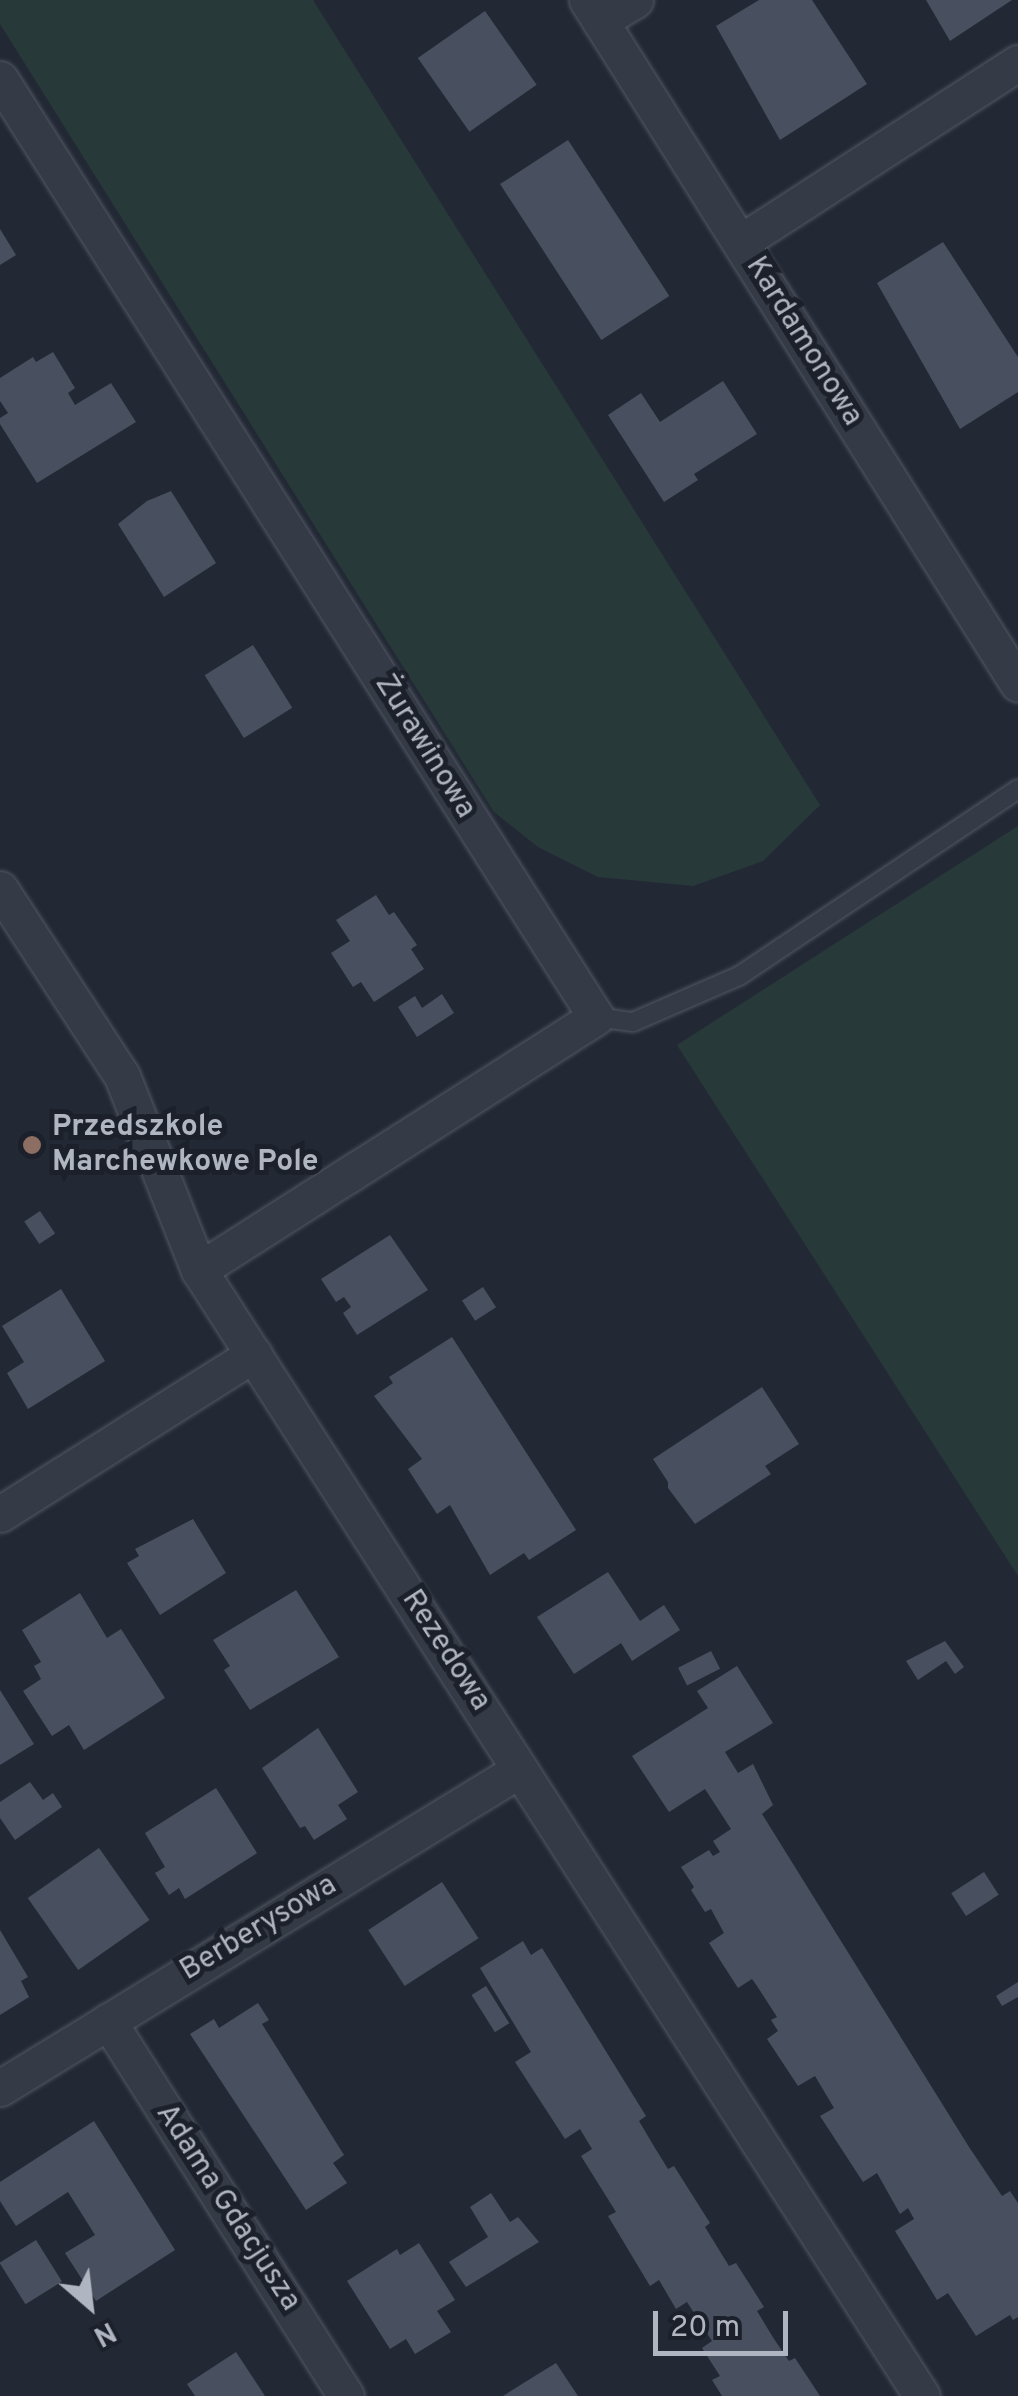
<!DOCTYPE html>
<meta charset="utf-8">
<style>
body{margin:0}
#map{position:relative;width:1018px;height:2396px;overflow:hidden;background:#222935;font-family:Overpass,sans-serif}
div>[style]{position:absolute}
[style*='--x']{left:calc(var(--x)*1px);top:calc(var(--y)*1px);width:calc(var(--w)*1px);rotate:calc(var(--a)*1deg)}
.green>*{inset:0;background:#28393a}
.building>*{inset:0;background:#484f5f;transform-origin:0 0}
.roads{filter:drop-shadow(0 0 2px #535863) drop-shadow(0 0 2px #535863)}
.lane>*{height:18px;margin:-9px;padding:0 9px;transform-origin:9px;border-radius:9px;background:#353b46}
.street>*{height:35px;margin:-17.5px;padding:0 17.5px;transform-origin:17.5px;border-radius:17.5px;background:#353b46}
.dots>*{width:28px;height:28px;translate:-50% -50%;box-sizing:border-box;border:5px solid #1b202a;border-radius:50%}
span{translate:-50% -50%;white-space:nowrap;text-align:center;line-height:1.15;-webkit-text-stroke:10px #1b202a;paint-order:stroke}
.street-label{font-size:30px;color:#b0b5c2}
.poi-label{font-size:30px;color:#b0b5c2;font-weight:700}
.left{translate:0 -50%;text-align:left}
.north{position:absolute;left:40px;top:2256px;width:100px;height:100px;-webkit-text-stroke:8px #1b202a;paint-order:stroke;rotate:152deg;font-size:28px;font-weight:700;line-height:40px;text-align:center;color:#b0b5c2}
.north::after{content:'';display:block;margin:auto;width:35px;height:45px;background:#b0b5c2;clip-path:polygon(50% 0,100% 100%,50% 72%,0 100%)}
.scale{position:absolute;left:653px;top:2311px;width:135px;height:45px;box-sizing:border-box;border:5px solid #b0b5c2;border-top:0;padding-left:12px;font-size:30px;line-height:35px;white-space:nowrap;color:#b0b5c2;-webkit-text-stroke:8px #1b202a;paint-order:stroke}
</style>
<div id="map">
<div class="green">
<i style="clip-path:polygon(0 0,313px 0,820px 805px,763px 861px,693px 886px,598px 877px,538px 847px,494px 812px,0 24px)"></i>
<i style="clip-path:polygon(1018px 826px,1018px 1576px,677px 1045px)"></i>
</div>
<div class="building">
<i style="clip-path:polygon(759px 0,812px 0,867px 84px,780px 140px,716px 26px)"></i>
<i style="clip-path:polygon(926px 0,1012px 0,950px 41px)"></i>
<i style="left:485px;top:11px;width:90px;height:82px;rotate:55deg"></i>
<i style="left:568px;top:140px;width:186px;height:81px;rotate:57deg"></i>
<i style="clip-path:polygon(0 229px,16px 255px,0 265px)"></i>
<i style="clip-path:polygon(943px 242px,1018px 357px,1018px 392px,960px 429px,877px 283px)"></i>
<i style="clip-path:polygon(53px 352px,75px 388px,68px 393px,75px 405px,111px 383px,136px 422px,37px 483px,0 424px,0 418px,8px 413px,0 401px,0 378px,33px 357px,36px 362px)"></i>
<i style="clip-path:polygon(723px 381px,757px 434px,694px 474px,698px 480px,664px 502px,608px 415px,641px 393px,660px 422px)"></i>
<i style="clip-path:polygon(171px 491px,216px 563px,164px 597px,118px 524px,147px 501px)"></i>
<i style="left:253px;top:645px;width:74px;height:57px;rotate:58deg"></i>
<i style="clip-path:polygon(376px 895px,389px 915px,394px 912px,417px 945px,411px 949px,424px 969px,374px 1002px,361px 982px,353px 987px,331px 953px,350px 941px,336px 920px)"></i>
<i style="clip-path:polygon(442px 994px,454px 1013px,417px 1037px,398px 1007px,415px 996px,422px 1008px)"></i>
<i style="left:40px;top:1211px;width:27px;height:19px;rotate:56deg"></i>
<i style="clip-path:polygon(390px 1235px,428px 1290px,357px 1335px,343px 1313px,351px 1307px,344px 1297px,336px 1302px,321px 1279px)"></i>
<i style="left:483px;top:1287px;width:24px;height:25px;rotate:57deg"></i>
<i style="clip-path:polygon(61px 1289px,105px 1361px,28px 1409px,7px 1373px,24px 1362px,2px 1326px)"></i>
<i style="clip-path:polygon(452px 1337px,576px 1530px,529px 1560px,524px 1553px,490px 1575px,450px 1505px,437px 1514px,422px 1491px,408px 1469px,422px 1459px,374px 1396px,393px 1383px,389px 1377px)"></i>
<i style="clip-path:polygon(762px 1387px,799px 1444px,765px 1466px,771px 1474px,695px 1524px,668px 1488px,668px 1482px,653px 1459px)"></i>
<i style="clip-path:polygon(193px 1519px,226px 1573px,160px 1615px,127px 1563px,139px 1556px,135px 1549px)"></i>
<i style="clip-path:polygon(608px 1572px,640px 1621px,664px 1605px,680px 1630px,632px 1661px,621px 1643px,574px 1674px,537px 1617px)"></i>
<i style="clip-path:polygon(296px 1590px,339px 1657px,250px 1710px,224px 1670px,230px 1666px,213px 1640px)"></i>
<i style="clip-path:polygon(80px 1593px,107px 1638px,121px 1629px,165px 1698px,84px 1750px,69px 1725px,52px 1736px,23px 1691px,41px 1679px,34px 1666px,41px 1662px,22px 1630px)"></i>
<i style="clip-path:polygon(945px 1641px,964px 1667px,955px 1674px,946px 1661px,918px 1680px,906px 1661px)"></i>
<i style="left:711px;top:1651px;width:20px;height:37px;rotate:63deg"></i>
<i style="clip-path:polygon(737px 1666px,773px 1723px,725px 1752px,738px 1773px,753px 1764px,773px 1805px,762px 1814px,969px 2147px,1002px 2196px,1010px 2191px,1018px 2203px,1018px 2317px,1013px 2320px,1010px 2315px,976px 2336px,948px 2293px,937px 2300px,895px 2231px,914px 2219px,908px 2208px,900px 2214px,877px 2173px,863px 2182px,820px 2116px,834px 2108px,815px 2076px,798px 2086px,767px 2039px,778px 2031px,771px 2020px,777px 2017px,757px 1986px,752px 1979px,738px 1988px,709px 1943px,724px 1933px,711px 1909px,705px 1912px,691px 1890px,694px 1887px,681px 1867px,709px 1850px,713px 1856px,720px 1852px,713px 1841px,731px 1829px,705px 1789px,669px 1812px,632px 1756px,708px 1708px,697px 1691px)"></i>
<i style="clip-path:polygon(0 1690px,34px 1744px,0 1765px)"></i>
<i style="clip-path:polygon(318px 1728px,358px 1792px,338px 1805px,347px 1819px,314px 1840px,305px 1826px,300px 1828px,262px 1768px)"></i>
<i style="clip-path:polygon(30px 1782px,43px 1800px,53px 1793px,62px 1807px,15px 1840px,0 1818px,0 1802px)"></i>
<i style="clip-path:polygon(216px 1788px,257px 1853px,185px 1899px,179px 1888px,169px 1895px,155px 1873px,165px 1867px,145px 1833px)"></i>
<i style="left:99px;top:1848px;width:88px;height:87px;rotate:55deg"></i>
<i style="left:984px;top:1872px;width:27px;height:39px;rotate:57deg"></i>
<i style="left:442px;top:1882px;width:67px;height:88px;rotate:57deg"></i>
<i style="clip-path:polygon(0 1930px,28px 1977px,21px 1981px,29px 1997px,0 2015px)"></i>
<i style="clip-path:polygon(523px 1941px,531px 1955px,542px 1948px,646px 2116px,639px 2121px,655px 2148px,668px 2169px,674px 2166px,710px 2223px,705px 2227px,729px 2266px,736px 2263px,752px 2288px,764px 2307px,757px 2311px,774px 2339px,789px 2361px,795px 2358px,820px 2396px,722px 2396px,712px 2380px,720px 2376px,702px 2348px,712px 2341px,687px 2302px,676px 2309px,659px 2280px,650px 2286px,608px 2216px,616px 2212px,581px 2156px,592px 2149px,580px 2129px,565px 2139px,515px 2062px,531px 2052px,480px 1968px)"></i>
<i style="clip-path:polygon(1018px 1982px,1018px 1997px,1002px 2006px,996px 1996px)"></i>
<i style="left:486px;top:1986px;width:44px;height:17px;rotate:58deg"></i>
<i style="clip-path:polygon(258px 2003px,269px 2020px,262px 2024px,344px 2155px,333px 2163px,347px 2183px,306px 2210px,190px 2034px,214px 2019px,219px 2028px)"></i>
<i style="clip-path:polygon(94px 2121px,175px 2250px,96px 2301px,65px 2253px,95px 2235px,68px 2192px,16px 2226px,0 2201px,0 2182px)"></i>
<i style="clip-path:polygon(491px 2193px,510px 2222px,518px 2217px,539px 2242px,466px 2287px,449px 2262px,488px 2237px,470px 2207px)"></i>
<i style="left:36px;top:2240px;width:49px;height:43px;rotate:58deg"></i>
<i style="clip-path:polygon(419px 2243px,455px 2300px,437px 2311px,451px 2332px,415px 2354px,406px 2339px,390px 2349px,347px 2281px,397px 2249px,400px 2255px)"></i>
<i style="clip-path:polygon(236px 2352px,265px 2396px,195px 2396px,187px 2384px)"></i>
<i style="clip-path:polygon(556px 2363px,578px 2396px,503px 2396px,538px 2374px)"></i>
</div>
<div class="roads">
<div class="lane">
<i style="--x:596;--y:1017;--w:37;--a:8"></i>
<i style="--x:633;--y:1022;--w:116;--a:-23.5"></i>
<i style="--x:739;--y:976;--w:336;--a:-33.8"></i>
</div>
<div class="street">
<i style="--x:587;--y:0;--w:808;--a:57.78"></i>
<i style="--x:600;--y:21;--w:41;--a:-31"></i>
<i style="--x:0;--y:79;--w:1111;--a:57.57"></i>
<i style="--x:596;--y:1017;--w:471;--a:147.5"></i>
<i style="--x:741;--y:242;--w:330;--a:-32.9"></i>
<i style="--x:0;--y:889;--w:223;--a:56.9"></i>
<i style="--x:122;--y:1076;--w:209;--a:68.4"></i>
<i style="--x:199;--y:1270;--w:1338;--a:57.3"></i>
<i style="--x:0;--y:1514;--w:300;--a:-32.2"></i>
<i style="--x:108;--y:2021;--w:444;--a:57.6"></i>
<i style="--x:0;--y:2088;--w:609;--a:-31.5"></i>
</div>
</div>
<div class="dots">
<i style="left:32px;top:1145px;background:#8d6e63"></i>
</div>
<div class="street-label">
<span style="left:803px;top:342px;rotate:58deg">Kardamonowa</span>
<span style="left:424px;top:747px;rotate:58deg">Żurawinowa</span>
<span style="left:445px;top:1651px;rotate:57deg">Rezedowa</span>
<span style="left:259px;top:1929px;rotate:-31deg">Berberysowa</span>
<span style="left:227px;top:2208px;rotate:57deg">Adama Gdacjusza</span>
</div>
<div class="poi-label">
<span class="left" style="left:52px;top:1145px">Przedszkole<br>Marchewkowe Pole</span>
</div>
<div class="north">N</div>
<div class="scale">20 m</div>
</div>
